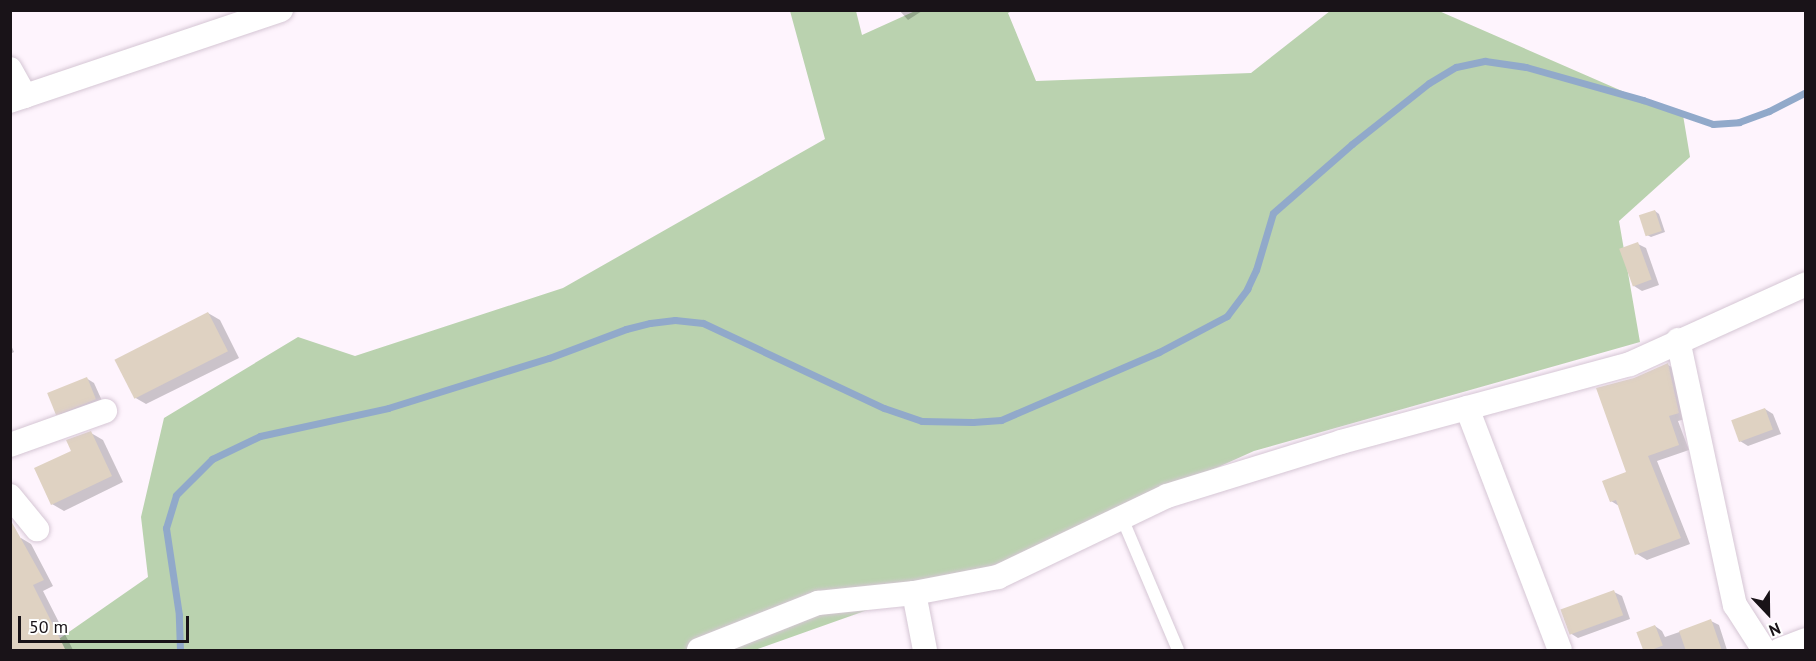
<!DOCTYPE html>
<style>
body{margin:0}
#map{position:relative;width:1816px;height:661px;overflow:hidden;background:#fef4fd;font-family:"PT Sans",sans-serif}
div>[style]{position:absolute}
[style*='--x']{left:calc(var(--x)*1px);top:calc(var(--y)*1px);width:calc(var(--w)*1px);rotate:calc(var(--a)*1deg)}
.forest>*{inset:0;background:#bad2af}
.shadow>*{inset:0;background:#0003}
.stream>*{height:7px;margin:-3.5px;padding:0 3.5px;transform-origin:3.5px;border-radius:3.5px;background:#91a9ca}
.building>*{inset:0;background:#dfd2c2;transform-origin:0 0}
.roads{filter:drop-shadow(0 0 2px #d5c6d4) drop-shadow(0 0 2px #d5c6d4)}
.lane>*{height:12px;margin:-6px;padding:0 6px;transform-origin:6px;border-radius:6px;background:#fff}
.street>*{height:24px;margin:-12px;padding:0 12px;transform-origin:12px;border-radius:12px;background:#fff}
span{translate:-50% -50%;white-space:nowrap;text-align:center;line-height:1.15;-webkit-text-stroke:4.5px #fff;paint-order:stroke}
.frame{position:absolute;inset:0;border:12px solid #191318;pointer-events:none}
.north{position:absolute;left:1738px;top:583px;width:60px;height:60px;-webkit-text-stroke:4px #fff;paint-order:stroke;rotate:158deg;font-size:16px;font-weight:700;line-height:24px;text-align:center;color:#191318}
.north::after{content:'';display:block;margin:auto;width:21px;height:27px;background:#191318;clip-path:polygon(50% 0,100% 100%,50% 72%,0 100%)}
.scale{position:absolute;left:18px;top:616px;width:171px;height:27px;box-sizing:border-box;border:3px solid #191318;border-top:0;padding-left:8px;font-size:18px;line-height:21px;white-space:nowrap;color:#191318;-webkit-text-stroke:4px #fff;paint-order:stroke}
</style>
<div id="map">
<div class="forest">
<i style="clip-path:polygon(790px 11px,856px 11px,862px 35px,915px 11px,1012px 11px,1008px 13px,1036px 81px,1251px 73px,1330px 11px,1439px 11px,1645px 101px,1683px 115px,1690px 157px,1619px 221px,1640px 342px,1254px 451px,1022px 555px,755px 650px,43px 650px,148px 577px,141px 517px,164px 418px,298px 337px,355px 356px,563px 288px,825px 139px)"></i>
</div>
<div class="shadow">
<i style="clip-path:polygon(899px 10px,922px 10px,922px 11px,908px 20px)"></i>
<i style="clip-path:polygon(1655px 211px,1659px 214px,1665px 232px,1651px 237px,1647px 235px)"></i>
<i style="clip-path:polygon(1638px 244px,1646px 248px,1659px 285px,1642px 291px,1634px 286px)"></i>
<i style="clip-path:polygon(208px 313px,220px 320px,239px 358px,146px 404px,134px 397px)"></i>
<i style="clip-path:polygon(10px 343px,14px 352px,10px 354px)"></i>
<i style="clip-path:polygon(1668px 365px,1679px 371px,1689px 418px,1678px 421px,1689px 450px,1657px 461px,1690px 544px,1647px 560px,1637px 554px,1619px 506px,1611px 501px,1628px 473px,1634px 379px)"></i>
<i style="clip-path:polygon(86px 378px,94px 383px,103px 403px,64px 417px,56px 413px)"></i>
<i style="clip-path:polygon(1765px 409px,1773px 414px,1781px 434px,1748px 446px,1740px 441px)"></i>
<i style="clip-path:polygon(91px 433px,103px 440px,123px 482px,64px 511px,52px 504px)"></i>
<i style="clip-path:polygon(21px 538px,31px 544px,53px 586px,43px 591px,73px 650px,10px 650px,17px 540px)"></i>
<i style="clip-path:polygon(1614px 592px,1622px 596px,1630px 619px,1578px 638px,1570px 633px)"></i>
<i style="clip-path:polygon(1711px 621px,1719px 625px,1727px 650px,1645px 650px,1655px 626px,1662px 631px,1665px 637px)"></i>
</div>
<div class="stream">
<i style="--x:180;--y:650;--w:35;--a:-92"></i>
<i style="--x:179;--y:615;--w:88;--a:-98.5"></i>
<i style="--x:166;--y:528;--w:34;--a:-73"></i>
<i style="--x:176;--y:495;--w:51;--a:-45"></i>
<i style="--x:212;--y:459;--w:53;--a:-25.6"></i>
<i style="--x:260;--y:436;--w:131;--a:-12.3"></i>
<i style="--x:388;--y:408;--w:169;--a:-17.3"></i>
<i style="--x:549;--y:358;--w:82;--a:-20.6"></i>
<i style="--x:626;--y:329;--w:25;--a:-14"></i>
<i style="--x:650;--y:323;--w:25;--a:-7"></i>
<i style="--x:675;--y:320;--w:28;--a:6"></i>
<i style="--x:703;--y:323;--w:200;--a:25.2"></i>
<i style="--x:884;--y:408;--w:40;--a:18.9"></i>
<i style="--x:922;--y:421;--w:51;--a:1.1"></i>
<i style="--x:973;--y:422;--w:28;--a:-4"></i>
<i style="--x:1001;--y:420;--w:172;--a:-23.3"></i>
<i style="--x:1159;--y:352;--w:77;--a:-27.9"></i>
<i style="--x:1227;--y:316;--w:34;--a:-53"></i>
<i style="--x:1247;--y:289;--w:21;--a:-65"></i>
<i style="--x:1256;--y:270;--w:59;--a:-73.4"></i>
<i style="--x:1273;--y:213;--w:105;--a:-41.1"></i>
<i style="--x:1352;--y:144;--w:98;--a:-38.4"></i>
<i style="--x:1429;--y:83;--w:31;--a:-31"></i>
<i style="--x:1456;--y:67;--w:30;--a:-12"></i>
<i style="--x:1485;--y:61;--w:41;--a:8.3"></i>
<i style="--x:1526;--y:67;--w:122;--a:15.8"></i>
<i style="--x:1643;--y:100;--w:74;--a:18.9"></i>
<i style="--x:1713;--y:124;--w:26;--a:-4"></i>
<i style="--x:1739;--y:122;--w:32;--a:-20"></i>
<i style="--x:1769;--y:111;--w:42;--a:-27.2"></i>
</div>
<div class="building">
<i style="left:1655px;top:210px;width:22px;height:17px;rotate:72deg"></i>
<i style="left:1638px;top:242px;width:40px;height:20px;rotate:70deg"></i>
<i style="left:208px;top:312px;width:44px;height:105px;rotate:63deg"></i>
<i style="clip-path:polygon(1668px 363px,1679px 413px,1669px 416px,1679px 445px,1648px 456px,1681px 538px,1635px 555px,1616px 500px,1610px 502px,1602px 481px,1626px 472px,1596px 388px,1634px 378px)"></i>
<i style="left:87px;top:377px;width:24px;height:43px;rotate:68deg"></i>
<i style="left:1765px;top:408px;width:23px;height:36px;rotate:70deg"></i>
<i style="clip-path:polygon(91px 431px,112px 476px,51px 505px,34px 468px,71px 451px,66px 440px)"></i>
<i style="clip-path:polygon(10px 519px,44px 580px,33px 585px,66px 651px,10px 651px)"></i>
<i style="left:1614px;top:590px;width:27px;height:57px;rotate:70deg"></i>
<i style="clip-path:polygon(1711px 619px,1722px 651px,1686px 651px,1679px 631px)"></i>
<i style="left:1655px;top:625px;width:22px;height:20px;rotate:69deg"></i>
</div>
<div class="roads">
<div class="lane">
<i style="--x:1122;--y:518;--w:143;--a:67"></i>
</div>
<div class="street">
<i style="--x:10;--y:69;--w:31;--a:61"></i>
<i style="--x:10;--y:101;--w:286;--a:-18.6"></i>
<i style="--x:1678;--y:340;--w:271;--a:77.9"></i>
<i style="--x:1735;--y:605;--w:54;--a:57.2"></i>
<i style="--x:1467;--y:408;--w:259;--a:69"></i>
<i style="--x:10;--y:445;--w:101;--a:-19.7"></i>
<i style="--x:10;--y:496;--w:43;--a:50.7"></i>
<i style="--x:914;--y:593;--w:58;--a:79.1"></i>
<i style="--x:699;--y:650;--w:128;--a:-21.6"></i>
<i style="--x:818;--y:603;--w:97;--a:-5.9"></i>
<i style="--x:914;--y:593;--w:86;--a:-10.8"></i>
<i style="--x:998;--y:577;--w:187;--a:-25.6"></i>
<i style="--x:1167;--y:496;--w:182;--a:-17.2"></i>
<i style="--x:1341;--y:442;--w:299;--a:-15.1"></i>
<i style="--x:1630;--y:364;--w:193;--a:-24.4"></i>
<i style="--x:1780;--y:650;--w:28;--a:-21"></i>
</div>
</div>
<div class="frame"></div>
<div class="north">N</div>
<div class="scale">50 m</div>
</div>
